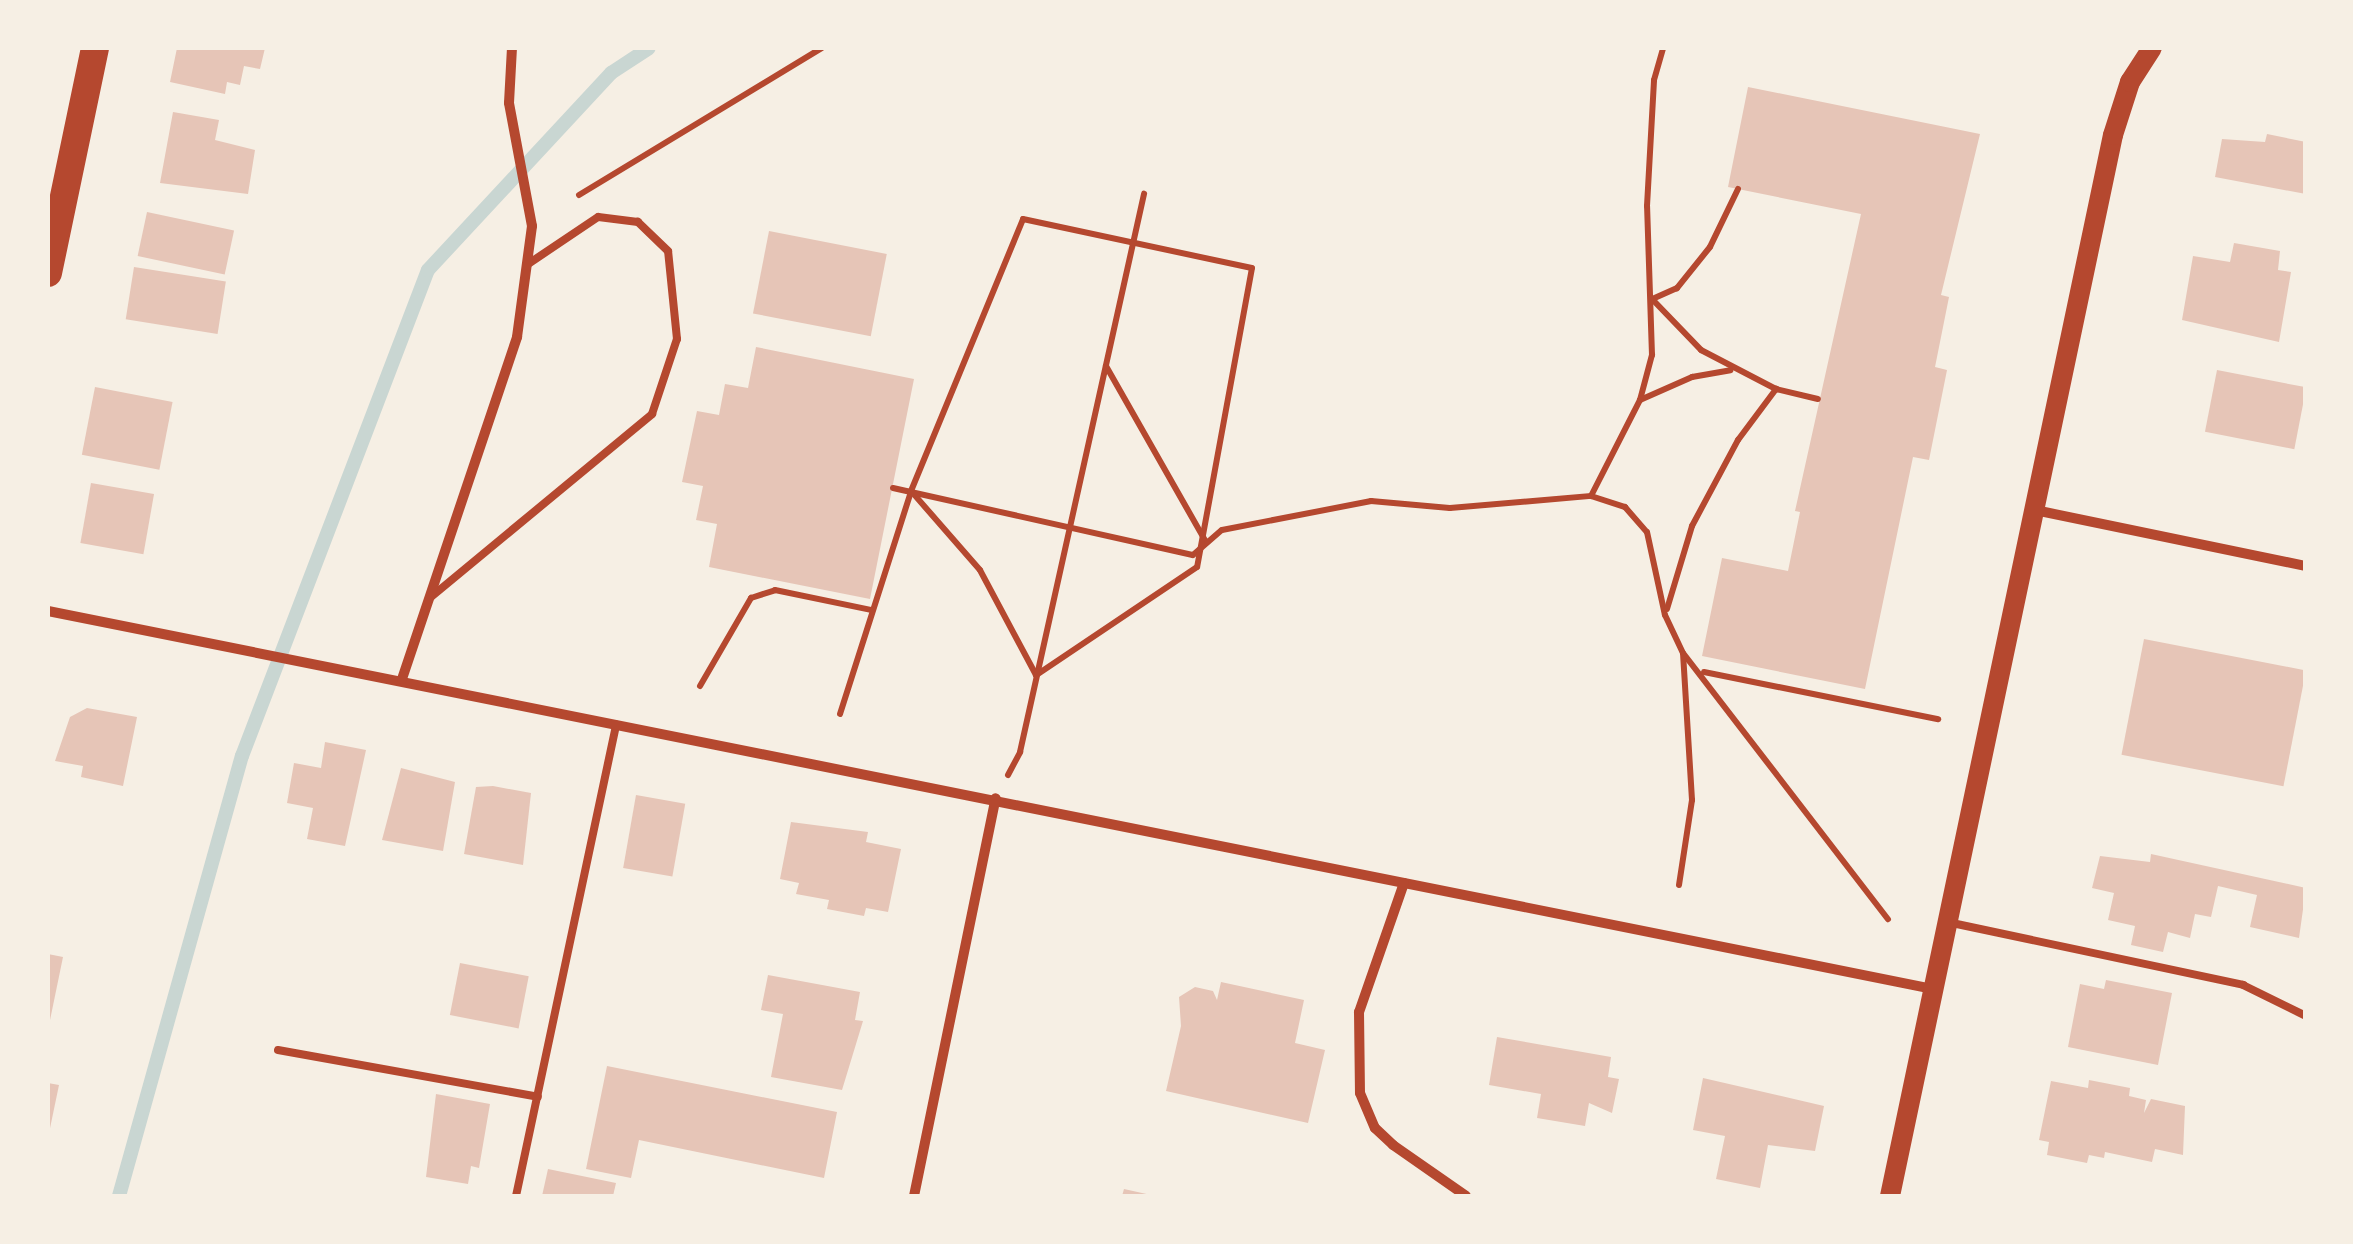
<!DOCTYPE html>
<style>
body{margin:0}
#map{position:relative;width:2353px;height:1244px;overflow:hidden;background:#f6efe4;font-family:"Archivo Narrow",sans-serif}
div>[style]{position:absolute}
[style*='--x']{left:calc(var(--x)*1px);top:calc(var(--y)*1px);width:calc(var(--w)*1px);rotate:calc(var(--a)*1deg)}
.stream>*{height:14px;margin:-7px;padding:0 7px;transform-origin:7px;border-radius:7px;background:#c9d6d2}
.building>*{inset:0;background:#e6c5b7;transform-origin:0 0}
.path>*{height:6px;margin:-3px;padding:0 3px;transform-origin:3px;border-radius:3px;background:#b5482f}
.service>*{height:8px;margin:-4px;padding:0 4px;transform-origin:4px;border-radius:4px;background:#b5482f}
.minor>*{height:10px;margin:-5px;padding:0 5px;transform-origin:5px;border-radius:5px;background:#b5482f}
.secondary>*{height:20px;margin:-10px;padding:0 10px;transform-origin:10px;border-radius:10px;background:#b5482f}
.trunk>*{height:28px;margin:-14px;padding:0 14px;transform-origin:14px;border-radius:14px;background:#b5482f}
span{translate:-50% -50%;white-space:nowrap;text-align:center;line-height:1.15;-webkit-text-stroke:10px #f6efe4;paint-order:stroke}
.frame{position:absolute;inset:0;border:50px solid #f6efe4;pointer-events:none}
</style>
<div id="map">
<div class="stream">
<i style="--x:119;--y:1196;--w:457;--a:-74.4"></i>
<i style="--x:242;--y:756;--w:520;--a:-69.06"></i>
<i style="--x:428;--y:270;--w:269;--a:-47.1"></i>
<i style="--x:611;--y:73;--w:45;--a:-33.3"></i>
</div>
<div class="building">
<i style="clip-path:polygon(177px 48px,265px 48px,260px 69px,244px 66px,240px 85px,227px 82px,225px 94px,170px 82px)"></i>
<i style="clip-path:polygon(1748px 87px,1980px 134px,1941px 295px,1949px 297px,1935px 367px,1947px 370px,1929px 460px,1913px 457px,1865px 689px,1702px 656px,1722px 558px,1788px 571px,1800px 512px,1795px 511px,1861px 214px,1728px 187px)"></i>
<i style="clip-path:polygon(173px 112px,219px 120px,215px 140px,255px 150px,248px 194px,160px 183px)"></i>
<i style="clip-path:polygon(2267px 134px,2306px 142px,2306px 194px,2215px 177px,2222px 139px,2265px 142px)"></i>
<i style="left:147px;top:212px;width:89px;height:45px;rotate:12deg"></i>
<i style="left:769px;top:231px;width:120px;height:84px;rotate:11deg"></i>
<i style="clip-path:polygon(2234px 243px,2280px 251px,2278px 270px,2291px 272px,2279px 342px,2182px 320px,2193px 256px,2230px 262px)"></i>
<i style="left:134px;top:267px;width:93px;height:53px;rotate:9deg"></i>
<i style="clip-path:polygon(756px 347px,914px 379px,870px 599px,709px 567px,717px 524px,696px 520px,703px 486px,682px 482px,697px 411px,719px 415px,725px 384px,748px 388px)"></i>
<i style="left:2217px;top:370px;width:91px;height:63px;rotate:11deg"></i>
<i style="left:95px;top:387px;width:79px;height:69px;rotate:11deg"></i>
<i style="left:91px;top:483px;width:64px;height:61px;rotate:10deg"></i>
<i style="left:2144px;top:639px;width:165px;height:118px;rotate:11deg"></i>
<i style="clip-path:polygon(87px 708px,137px 717px,123px 786px,81px 777px,83px 766px,55px 761px,70px 717px)"></i>
<i style="clip-path:polygon(325px 742px,366px 750px,345px 846px,307px 839px,313px 808px,287px 803px,294px 763px,321px 768px)"></i>
<i style="clip-path:polygon(401px 768px,455px 782px,443px 851px,382px 840px)"></i>
<i style="clip-path:polygon(493px 786px,531px 793px,523px 865px,464px 854px,476px 787px)"></i>
<i style="left:636px;top:795px;width:50px;height:74px;rotate:10deg"></i>
<i style="clip-path:polygon(791px 822px,868px 832px,866px 842px,901px 849px,888px 912px,866px 908px,864px 916px,827px 909px,829px 900px,796px 894px,799px 883px,780px 879px)"></i>
<i style="clip-path:polygon(2151px 854px,2306px 888px,2299px 938px,2250px 927px,2257px 895px,2218px 886px,2211px 917px,2195px 914px,2190px 938px,2168px 932px,2163px 952px,2131px 945px,2135px 926px,2108px 920px,2114px 893px,2092px 888px,2100px 856px,2150px 862px)"></i>
<i style="clip-path:polygon(48px 954px,63px 957px,49px 1025px,48px 1025px)"></i>
<i style="left:460px;top:963px;width:70px;height:53px;rotate:11deg"></i>
<i style="clip-path:polygon(768px 975px,860px 992px,855px 1020px,863px 1021px,842px 1090px,771px 1077px,783px 1014px,761px 1010px)"></i>
<i style="clip-path:polygon(2106px 980px,2172px 993px,2158px 1065px,2068px 1047px,2080px 984px,2104px 989px)"></i>
<i style="clip-path:polygon(1221px 982px,1304px 1000px,1295px 1043px,1325px 1050px,1308px 1123px,1166px 1091px,1181px 1026px,1179px 997px,1195px 987px,1213px 991px,1217px 1000px)"></i>
<i style="clip-path:polygon(1497px 1037px,1611px 1057px,1608px 1077px,1619px 1079px,1612px 1113px,1589px 1103px,1585px 1126px,1537px 1118px,1541px 1094px,1489px 1085px)"></i>
<i style="clip-path:polygon(607px 1066px,837px 1112px,824px 1178px,639px 1140px,631px 1178px,586px 1169px)"></i>
<i style="clip-path:polygon(1703px 1078px,1824px 1106px,1815px 1151px,1768px 1145px,1760px 1188px,1716px 1179px,1725px 1136px,1693px 1130px)"></i>
<i style="clip-path:polygon(2089px 1080px,2130px 1088px,2129px 1096px,2146px 1100px,2144px 1113px,2151px 1099px,2185px 1106px,2183px 1155px,2155px 1149px,2152px 1162px,2105px 1152px,2104px 1158px,2089px 1155px,2087px 1163px,2047px 1155px,2049px 1142px,2039px 1140px,2051px 1081px,2088px 1088px)"></i>
<i style="clip-path:polygon(48px 1083px,59px 1085px,49px 1133px,48px 1133px)"></i>
<i style="clip-path:polygon(436px 1094px,490px 1104px,479px 1168px,471px 1166px,468px 1184px,426px 1177px)"></i>
<i style="clip-path:polygon(548px 1169px,616px 1183px,613px 1196px,542px 1196px)"></i>
<i style="clip-path:polygon(1124px 1189px,1151px 1195px,1151px 1196px,1122px 1196px)"></i>
</div>
<div class="path">
<i style="--x:1738;--y:189;--w:64;--a:115.8"></i>
<i style="--x:1710;--y:247;--w:53;--a:128.8"></i>
<i style="--x:1677;--y:288;--w:27;--a:156"></i>
<i style="--x:1652;--y:299;--w:71;--a:46.1"></i>
<i style="--x:1701;--y:350;--w:85;--a:27.5"></i>
<i style="--x:579;--y:195;--w:284;--a:-31.2"></i>
<i style="--x:1106;--y:366;--w:202;--a:60.4"></i>
<i style="--x:1640;--y:400;--w:57;--a:-23.9"></i>
<i style="--x:1692;--y:377;--w:39;--a:-10"></i>
<i style="--x:893;--y:488;--w:307;--a:12.6"></i>
<i style="--x:1193;--y:555;--w:38;--a:-41"></i>
<i style="--x:1222;--y:530;--w:152;--a:-11"></i>
<i style="--x:1371;--y:501;--w:79;--a:5.1"></i>
<i style="--x:1450;--y:508;--w:142;--a:-4.9"></i>
<i style="--x:1591;--y:496;--w:36;--a:18"></i>
<i style="--x:1625;--y:507;--w:33;--a:49"></i>
<i style="--x:1647;--y:532;--w:85;--a:77.8"></i>
<i style="--x:1665;--y:615;--w:42;--a:64.7"></i>
<i style="--x:1683;--y:653;--w:336;--a:52.4"></i>
<i style="--x:1591;--y:496;--w:108;--a:-63"></i>
<i style="--x:1640;--y:400;--w:47;--a:-75.1"></i>
<i style="--x:1652;--y:355;--w:149;--a:-91.9"></i>
<i style="--x:1647;--y:206;--w:126;--a:-86.8"></i>
<i style="--x:1654;--y:80;--w:33;--a:-74"></i>
<i style="--x:1667;--y:609;--w:87;--a:-73.2"></i>
<i style="--x:1692;--y:526;--w:98;--a:-61.9"></i>
<i style="--x:1738;--y:440;--w:64;--a:-53.3"></i>
<i style="--x:1776;--y:389;--w:43;--a:13.4"></i>
<i style="--x:1704;--y:672;--w:239;--a:11.4"></i>
<i style="--x:700;--y:686;--w:102;--a:-59.9"></i>
<i style="--x:751;--y:598;--w:25;--a:-18"></i>
<i style="--x:775;--y:590;--w:99;--a:11.7"></i>
<i style="--x:840;--y:714;--w:234;--a:-72.3"></i>
<i style="--x:911;--y:491;--w:294;--a:-67.6"></i>
<i style="--x:1023;--y:219;--w:234;--a:12.1"></i>
<i style="--x:1252;--y:268;--w:304;--a:100.4"></i>
<i style="--x:1197;--y:567;--w:194;--a:146.1"></i>
<i style="--x:1036;--y:675;--w:119;--a:-118.1"></i>
<i style="--x:980;--y:570;--w:105;--a:-131.1"></i>
<i style="--x:1008;--y:775;--w:26;--a:-62"></i>
<i style="--x:1020;--y:752;--w:572;--a:-77.47"></i>
<i style="--x:1679;--y:885;--w:86;--a:-81.3"></i>
<i style="--x:1692;--y:800;--w:146;--a:-93.5"></i>
</div>
<div class="service">
<i style="--x:431;--y:597;--w:287;--a:-39.6"></i>
<i style="--x:652;--y:414;--w:79;--a:-71.6"></i>
<i style="--x:677;--y:339;--w:88;--a:-95.8"></i>
<i style="--x:668;--y:251;--w:42;--a:-136"></i>
<i style="--x:638;--y:222;--w:40;--a:-172.9"></i>
<i style="--x:598;--y:217;--w:84;--a:146.1"></i>
<i style="--x:1952;--y:923;--w:298;--a:12"></i>
<i style="--x:2243;--y:985;--w:70;--a:26.2"></i>
<i style="--x:278;--y:1050;--w:264;--a:10.2"></i>
<i style="--x:516;--y:1196;--w:482;--a:-78"></i>
</div>
<div class="minor">
<i style="--x:2035;--y:510;--w:277;--a:11.7"></i>
<i style="--x:48;--y:611;--w:1923;--a:11.34"></i>
<i style="--x:402;--y:679;--w:361;--a:-71.4"></i>
<i style="--x:517;--y:337;--w:112;--a:-82.3"></i>
<i style="--x:532;--y:226;--w:125;--a:-100.6"></i>
<i style="--x:509;--y:103;--w:55;--a:-86.9"></i>
<i style="--x:1404;--y:883;--w:137;--a:109.2"></i>
<i style="--x:1359;--y:1012;--w:81;--a:89.3"></i>
<i style="--x:1360;--y:1093;--w:38;--a:67"></i>
<i style="--x:1375;--y:1128;--w:25;--a:43"></i>
<i style="--x:1393;--y:1145;--w:89;--a:34.9"></i>
<i style="--x:914;--y:1196;--w:406;--a:-78.4"></i>
</div>
<div class="secondary">
<i style="--x:1890;--y:1196;--w:1084;--a:-78.13"></i>
<i style="--x:2113;--y:135;--w:56;--a:-72.2"></i>
<i style="--x:2130;--y:82;--w:40;--a:-57.1"></i>
</div>
<div class="trunk">
<i style="--x:48;--y:273;--w:230;--a:-78.2"></i>
</div>
<div class="frame"></div>
</div>
